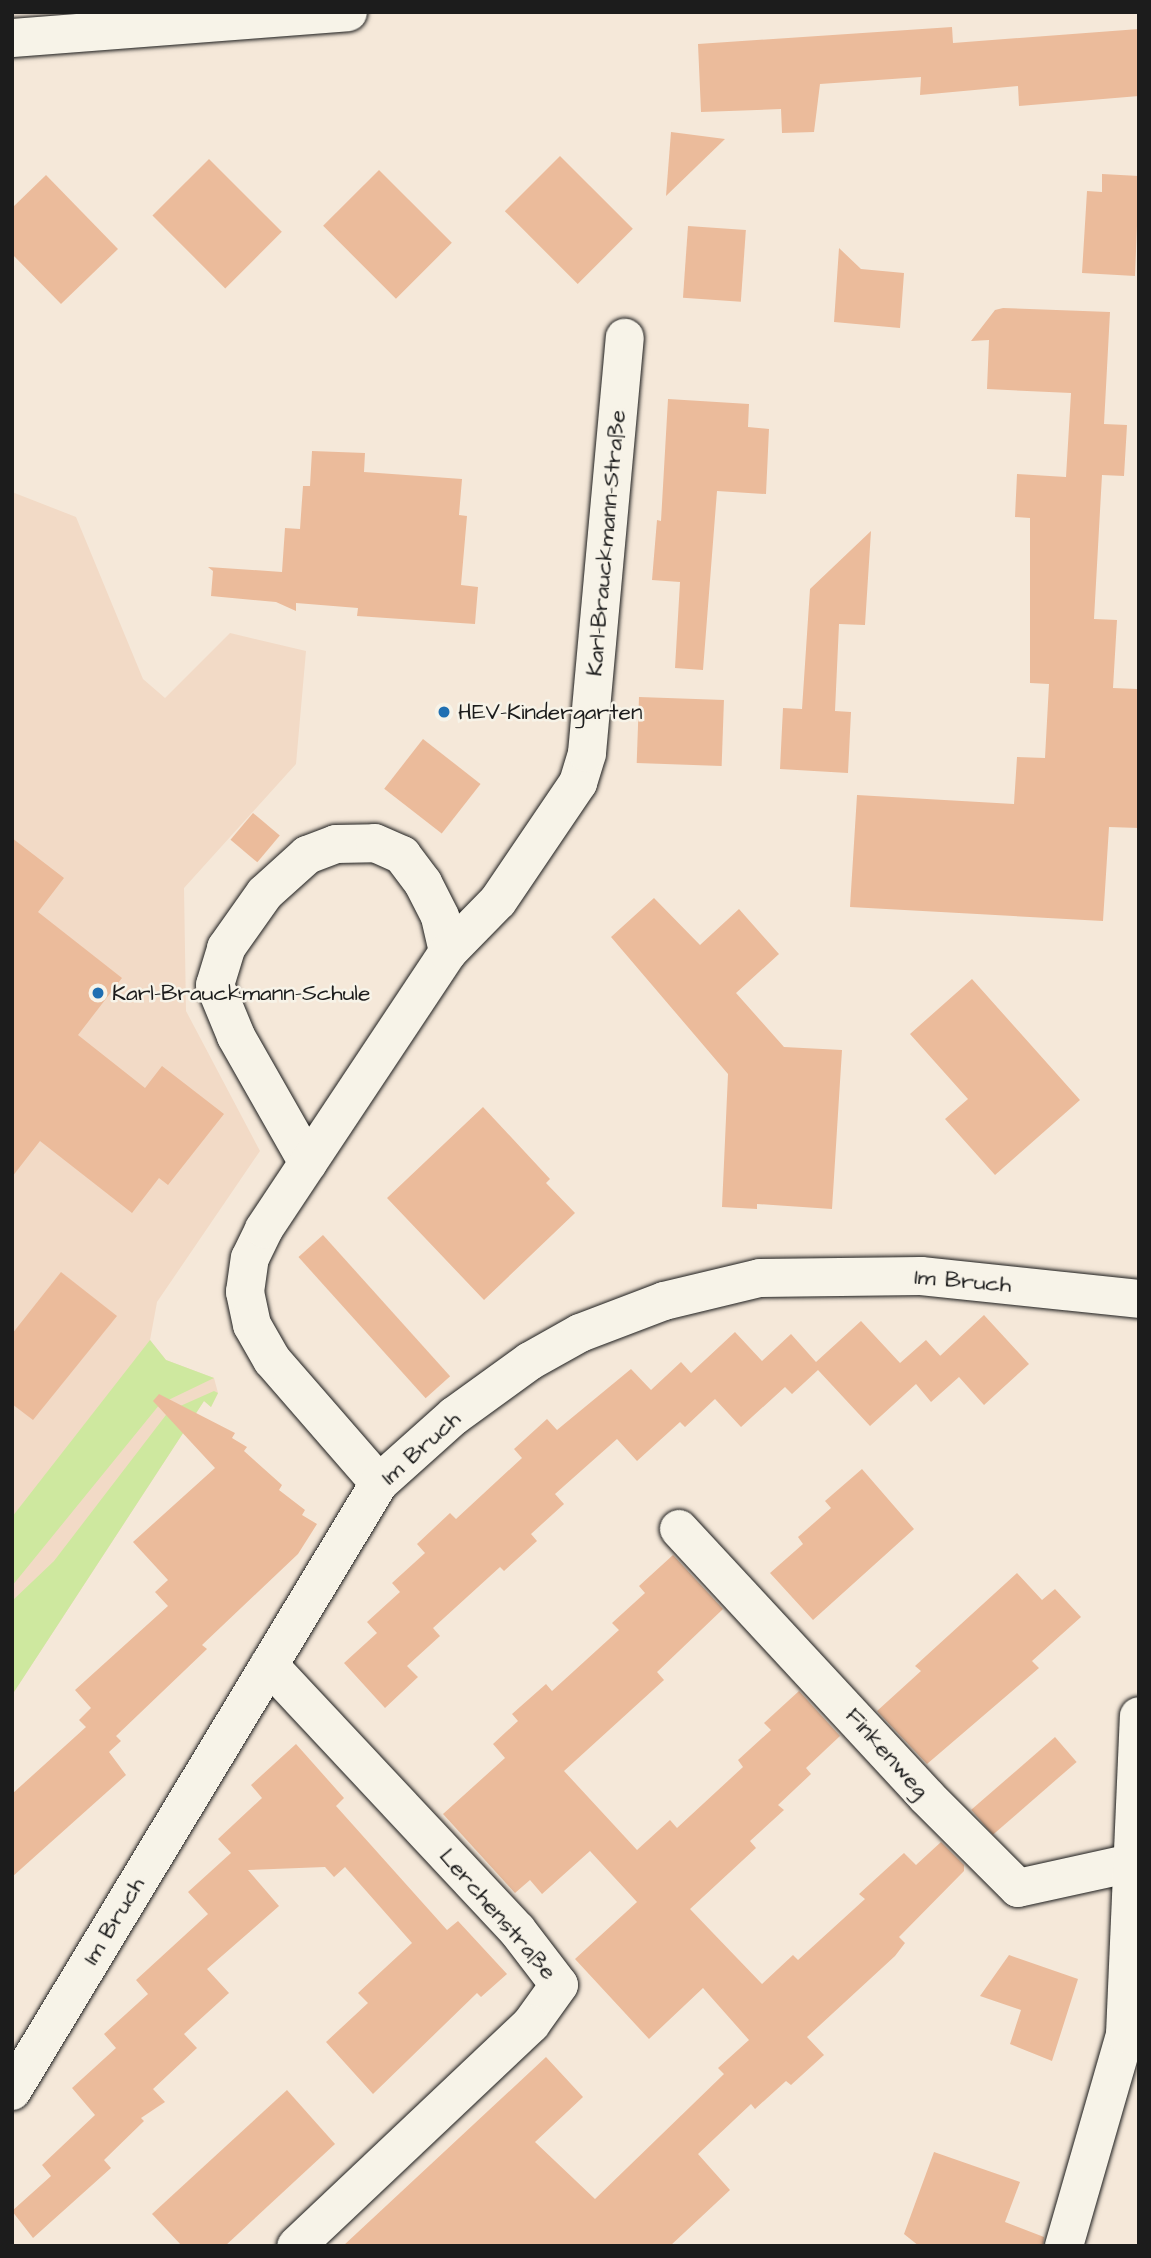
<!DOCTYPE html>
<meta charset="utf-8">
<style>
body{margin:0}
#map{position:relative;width:1151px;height:2258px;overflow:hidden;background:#f5e8d9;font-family:"Architects Daughter",sans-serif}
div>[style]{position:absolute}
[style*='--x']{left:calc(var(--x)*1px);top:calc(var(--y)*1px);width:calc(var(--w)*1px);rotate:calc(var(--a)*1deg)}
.built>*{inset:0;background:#f2dac6}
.green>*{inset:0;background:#cee89f}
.building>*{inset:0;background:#ebbb9b;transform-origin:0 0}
.roads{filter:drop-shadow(0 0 2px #1c1c1c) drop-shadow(0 0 2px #1c1c1c)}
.street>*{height:38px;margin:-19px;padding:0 19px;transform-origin:19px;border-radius:19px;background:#f7f3e8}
.secondary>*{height:38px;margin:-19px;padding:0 19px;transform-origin:19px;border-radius:19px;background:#f7f3e8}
.dots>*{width:19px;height:19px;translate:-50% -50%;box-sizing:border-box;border:4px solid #f7f3e8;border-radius:50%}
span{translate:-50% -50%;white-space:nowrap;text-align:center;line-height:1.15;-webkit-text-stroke:5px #f7f3e8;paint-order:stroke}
.street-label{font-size:23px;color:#1c1c1c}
.poi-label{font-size:23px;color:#1c1c1c}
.left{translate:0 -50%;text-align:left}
.frame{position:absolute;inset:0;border:14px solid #1c1c1c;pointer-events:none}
</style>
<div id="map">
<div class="built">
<i style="clip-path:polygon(12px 492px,76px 517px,143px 679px,165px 698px,230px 633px,306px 651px,296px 764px,184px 888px,186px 1011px,260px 1151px,157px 1302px,150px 1340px,166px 1360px,214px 1378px,218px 1393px,211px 1407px,204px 1401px,12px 1695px)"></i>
</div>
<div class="green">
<i style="clip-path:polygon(150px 1340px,166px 1360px,214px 1378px,160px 1404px,12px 1586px,12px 1517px)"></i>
<i style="clip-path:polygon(214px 1391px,218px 1393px,211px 1407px,204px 1401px,12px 1695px,12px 1601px,54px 1561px,169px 1411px)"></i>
</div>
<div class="building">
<i style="clip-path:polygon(952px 27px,953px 43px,1139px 29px,1139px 96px,1019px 106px,1018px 86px,920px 95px,921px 77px,820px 84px,814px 132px,782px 133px,781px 109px,701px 112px,698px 44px)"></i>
<i style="clip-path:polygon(671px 132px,725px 139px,666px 196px)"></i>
<i style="left:560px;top:156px;width:103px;height:78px;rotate:45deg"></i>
<i style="left:209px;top:159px;width:103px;height:80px;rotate:45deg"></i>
<i style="left:379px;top:170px;width:103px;height:79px;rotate:45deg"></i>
<i style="clip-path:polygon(1102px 174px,1139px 176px,1135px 276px,1082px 273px,1087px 191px,1102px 192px)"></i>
<i style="clip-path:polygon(46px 175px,118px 249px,61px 304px,12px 254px,12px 208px)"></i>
<i style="left:688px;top:226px;width:58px;height:72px;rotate:4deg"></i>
<i style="clip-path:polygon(839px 248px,861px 269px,904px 273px,900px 328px,834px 322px)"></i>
<i style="clip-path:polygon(1003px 308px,1110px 312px,1104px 424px,1127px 425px,1124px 476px,1102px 475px,1094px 619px,1117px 620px,1113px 688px,1137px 689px,1139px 828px,1109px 827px,1103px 921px,850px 907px,857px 795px,1014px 804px,1017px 757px,1045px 758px,1049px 684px,1030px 683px,1030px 518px,1015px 517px,1017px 474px,1066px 477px,1071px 393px,987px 389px,989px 340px,971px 341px,995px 310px)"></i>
<i style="clip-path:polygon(668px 399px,749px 404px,748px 427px,769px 429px,766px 494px,717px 491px,703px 670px,675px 668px,680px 582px,652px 580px,657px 520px,661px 521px)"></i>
<i style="clip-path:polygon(312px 451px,365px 453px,364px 472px,462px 479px,459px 515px,467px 516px,461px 585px,478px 587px,475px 624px,357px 616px,358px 608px,296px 603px,296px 611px,276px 602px,211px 596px,213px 571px,208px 567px,282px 572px,285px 528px,300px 529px,303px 486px,310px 486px)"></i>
<i style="clip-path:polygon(871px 531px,865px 625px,839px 624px,835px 711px,851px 712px,848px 773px,780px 769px,783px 708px,802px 709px,810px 589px)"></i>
<i style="left:639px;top:697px;width:85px;height:66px;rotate:2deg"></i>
<i style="left:423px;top:739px;width:73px;height:63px;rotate:38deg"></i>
<i style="left:253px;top:813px;width:35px;height:35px;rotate:40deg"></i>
<i style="clip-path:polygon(12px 838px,64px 878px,38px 912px,122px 978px,78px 1035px,145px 1088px,162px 1066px,224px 1114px,168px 1185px,159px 1178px,132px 1213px,40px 1141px,12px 1177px)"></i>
<i style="clip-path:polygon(654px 898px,700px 945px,739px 909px,779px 954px,736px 993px,784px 1047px,842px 1050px,832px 1209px,757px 1204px,757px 1209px,722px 1207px,728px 1074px,611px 937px)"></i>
<i style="clip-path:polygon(972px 979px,1080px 1100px,995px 1175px,945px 1119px,968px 1099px,910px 1034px)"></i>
<i style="clip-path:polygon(483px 1107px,550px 1179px,546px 1183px,575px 1213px,484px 1300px,387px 1198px)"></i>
<i style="left:323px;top:1235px;width:190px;height:33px;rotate:48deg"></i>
<i style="clip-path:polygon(61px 1272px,117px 1316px,33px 1420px,12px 1404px,12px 1334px)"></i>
<i style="clip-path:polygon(984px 1315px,1029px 1364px,984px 1405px,959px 1377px,931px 1402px,916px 1384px,870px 1426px,818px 1370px,792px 1394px,785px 1387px,741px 1427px,715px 1399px,685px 1427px,680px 1422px,637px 1461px,617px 1439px,555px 1494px,564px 1504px,531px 1534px,537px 1541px,504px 1571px,500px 1567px,433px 1628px,440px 1636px,407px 1666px,418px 1677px,385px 1708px,344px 1663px,377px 1633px,367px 1622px,400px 1592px,392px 1583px,425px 1553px,417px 1544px,450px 1513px,456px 1519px,522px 1458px,514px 1449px,547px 1419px,557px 1430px,631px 1369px,651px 1390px,681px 1362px,691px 1373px,735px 1332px,762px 1361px,791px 1334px,816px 1362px,861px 1321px,900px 1363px,926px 1340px,944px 1360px,940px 1356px)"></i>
<i style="clip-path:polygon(159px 1394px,235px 1433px,232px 1438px,247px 1447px,244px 1451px,282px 1485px,279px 1490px,305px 1510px,302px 1515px,317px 1524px,298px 1554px,202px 1645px,207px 1649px,116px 1736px,121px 1741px,109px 1752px,126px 1775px,12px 1877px,12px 1794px,86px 1727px,79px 1720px,91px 1708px,75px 1690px,168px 1606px,155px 1592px,168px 1580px,133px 1542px,215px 1468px,153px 1401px)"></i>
<i style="clip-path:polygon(862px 1469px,914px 1529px,813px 1620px,770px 1573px,803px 1544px,798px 1537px,831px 1508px,825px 1501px)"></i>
<i style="clip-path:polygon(673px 1555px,723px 1609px,657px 1672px,664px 1680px,564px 1771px,637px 1850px,670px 1820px,677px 1828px,743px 1767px,738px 1760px,771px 1730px,764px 1723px,799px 1691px,840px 1736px,806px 1768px,811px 1774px,778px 1805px,784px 1810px,750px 1841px,756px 1848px,690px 1909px,712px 1932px,762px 1984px,793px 1955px,798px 1960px,865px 1899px,859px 1894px,904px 1853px,916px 1865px,941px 1842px,964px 1865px,964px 1871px,899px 1937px,905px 1943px,895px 1956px,807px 2037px,824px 2055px,791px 2085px,786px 2081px,755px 2109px,751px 2104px,698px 2154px,730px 2190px,670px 2246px,343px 2246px,546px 2057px,583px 2097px,535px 2142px,595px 2199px,724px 2074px,718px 2068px,749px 2040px,703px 1988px,649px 2039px,575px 1959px,637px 1902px,590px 1851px,542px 1894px,530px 1880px,515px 1893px,443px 1814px,505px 1758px,493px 1744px,518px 1721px,512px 1714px,546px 1684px,552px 1691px,619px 1630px,612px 1623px,645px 1593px,639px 1586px)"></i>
<i style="clip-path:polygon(1017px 1573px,1042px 1600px,1055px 1589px,1081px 1617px,1032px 1661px,1039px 1668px,927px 1764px,877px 1711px,921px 1671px,915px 1666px)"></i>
<i style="left:1055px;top:1737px;width:33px;height:111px;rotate:49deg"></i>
<i style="clip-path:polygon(296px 1744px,344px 1798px,336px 1806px,447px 1930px,458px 1921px,507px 1974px,481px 1997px,477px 1993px,373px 2094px,326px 2042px,368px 2003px,358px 1993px,412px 1943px,345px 1867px,334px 1877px,325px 1867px,248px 1870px,279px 1906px,207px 1969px,229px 1993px,184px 2034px,197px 2048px,153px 2089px,165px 2102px,141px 2118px,144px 2121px,104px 2160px,111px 2168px,33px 2238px,12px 2211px,51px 2176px,42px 2165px,95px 2115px,72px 2088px,116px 2048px,104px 2034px,148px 1994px,136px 1980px,208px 1914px,188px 1892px,231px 1853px,218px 1839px,262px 1798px,251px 1785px)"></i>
<i style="clip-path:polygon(1009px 1955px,1078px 1979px,1052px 2061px,1010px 2044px,1021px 2010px,980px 1996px)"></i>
<i style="clip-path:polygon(287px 2090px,335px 2144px,225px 2246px,182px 2246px,152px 2214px)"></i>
<i style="clip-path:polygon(934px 2152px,1020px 2182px,1005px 2222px,1044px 2237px,1043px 2246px,919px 2246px,904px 2234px)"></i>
</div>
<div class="roads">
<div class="street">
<i style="--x:308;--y:1163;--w:146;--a:-119.6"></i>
<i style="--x:236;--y:1036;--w:55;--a:-112.4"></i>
<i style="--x:215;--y:985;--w:39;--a:-73"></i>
<i style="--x:226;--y:948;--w:67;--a:-54.7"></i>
<i style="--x:265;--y:893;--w:57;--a:-42.1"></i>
<i style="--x:307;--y:855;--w:31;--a:-21"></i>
<i style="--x:336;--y:844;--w:39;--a:-1"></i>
<i style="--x:375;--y:843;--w:30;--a:24"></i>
<i style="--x:402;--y:855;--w:35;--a:53"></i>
<i style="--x:423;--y:883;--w:38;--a:63"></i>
<i style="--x:440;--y:917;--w:36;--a:77"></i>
<i style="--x:379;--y:1483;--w:163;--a:-131"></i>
<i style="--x:272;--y:1360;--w:40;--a:-119.7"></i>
<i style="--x:252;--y:1325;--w:34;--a:-102"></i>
<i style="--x:245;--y:1292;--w:34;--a:-82"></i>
<i style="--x:250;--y:1258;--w:32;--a:-64"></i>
<i style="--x:264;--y:1229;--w:333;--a:-56.4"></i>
<i style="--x:448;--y:952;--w:71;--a:-45.6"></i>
<i style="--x:498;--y:901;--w:143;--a:-55.9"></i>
<i style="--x:578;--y:783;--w:31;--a:-73"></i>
<i style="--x:587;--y:753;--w:417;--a:-84.8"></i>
<i style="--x:679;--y:1529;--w:364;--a:47.2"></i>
<i style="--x:926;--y:1796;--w:130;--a:45"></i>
<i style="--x:1018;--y:1888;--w:117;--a:-12.4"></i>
<i style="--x:269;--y:1665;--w:363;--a:46.9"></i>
<i style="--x:517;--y:1930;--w:69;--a:52.6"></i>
<i style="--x:559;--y:1985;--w:48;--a:125.7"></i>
<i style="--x:531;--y:2024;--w:323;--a:136.6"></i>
<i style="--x:12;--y:2091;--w:710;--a:-58.88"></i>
<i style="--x:379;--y:1483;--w:101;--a:-41.8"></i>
<i style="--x:454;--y:1416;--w:94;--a:-35.9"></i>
<i style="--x:530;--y:1361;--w:57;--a:-29.2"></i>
<i style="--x:580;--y:1333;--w:90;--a:-20.9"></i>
<i style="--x:664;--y:1301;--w:99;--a:-13.5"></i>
<i style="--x:760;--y:1278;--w:161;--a:-0.7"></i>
<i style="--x:921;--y:1276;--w:219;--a:6"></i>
<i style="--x:1064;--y:2246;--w:221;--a:-73.9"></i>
<i style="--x:1125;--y:2034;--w:318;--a:-87.5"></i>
</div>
<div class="secondary">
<i style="--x:12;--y:38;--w:337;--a:-4.4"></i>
</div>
</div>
<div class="dots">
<i style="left:444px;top:712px;background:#1f6fb2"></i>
<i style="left:98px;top:993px;background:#1f6fb2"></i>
</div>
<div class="street-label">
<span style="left:606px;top:543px;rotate:-85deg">Karl-Brauckmann-Straße</span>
<span style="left:963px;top:1281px;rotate:5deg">Im Bruch</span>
<span style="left:421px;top:1448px;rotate:-42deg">Im Bruch</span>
<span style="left:887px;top:1753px;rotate:48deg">Finkenweg</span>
<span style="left:498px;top:1914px;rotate:49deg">Lerchenstraße</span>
<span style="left:114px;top:1921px;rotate:-59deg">Im Bruch</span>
</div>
<div class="poi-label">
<span class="left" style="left:458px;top:712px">HEV-Kindergarten</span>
<span class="left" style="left:112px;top:993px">Karl-Brauckmann-Schule</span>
</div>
<div class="frame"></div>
</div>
